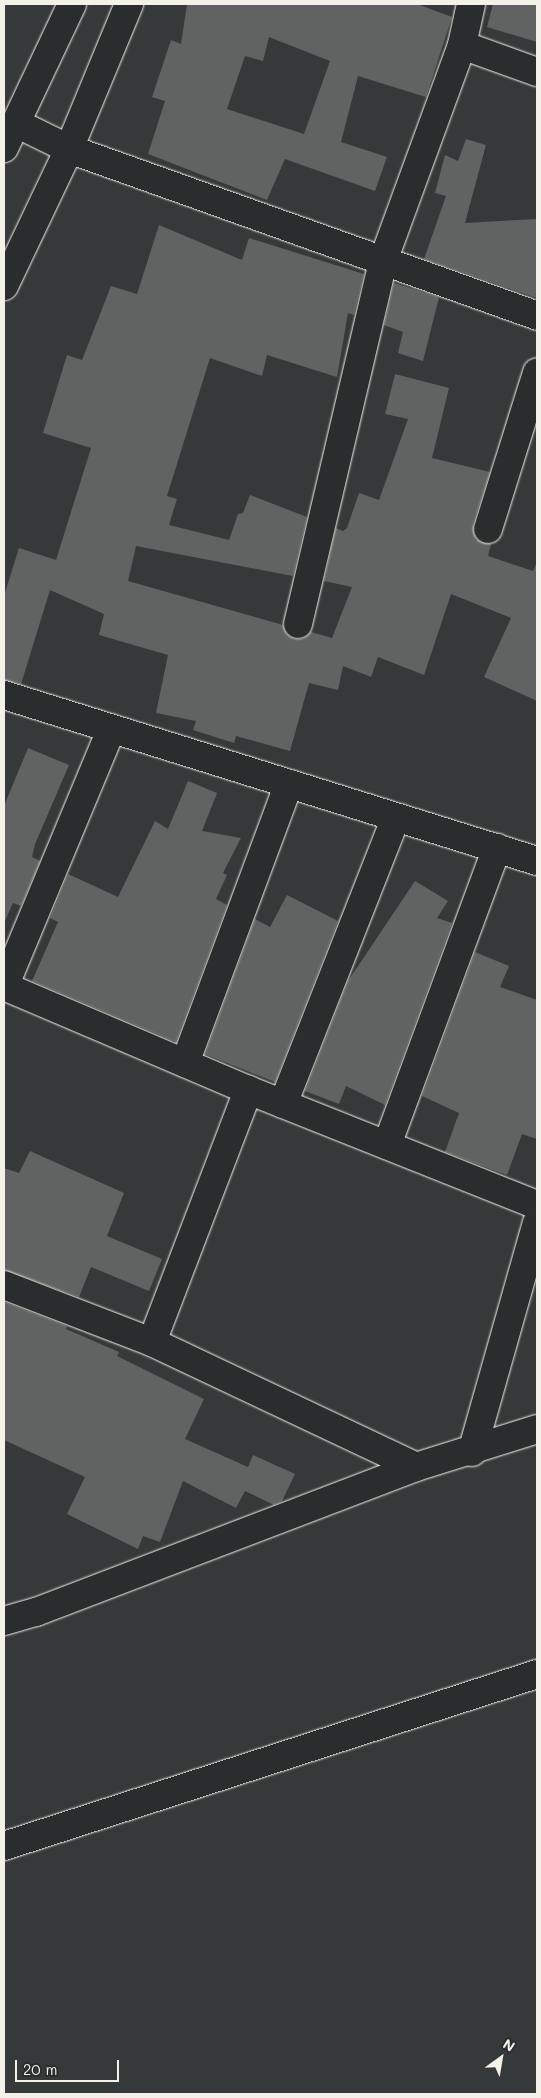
<!DOCTYPE html>
<style>
body{margin:0}
#map{position:relative;width:541px;height:2098px;overflow:hidden;background:#363939;font-family:Mali,sans-serif}
div>[style]{position:absolute}
[style*='--x']{left:calc(var(--x)*1px);top:calc(var(--y)*1px);width:calc(var(--w)*1px);rotate:calc(var(--a)*1deg)}
.building>*{inset:0;background:#616362}
.roads{filter:drop-shadow(0 0 1px #f4f1e8) drop-shadow(0 0 1px #f4f1e8)}
.minor>*{height:28px;margin:-14px;padding:0 14px;transform-origin:14px;border-radius:14px;background:#2a2d2e}
.major>*{height:28px;margin:-14px;padding:0 14px;transform-origin:14px;border-radius:14px;background:#2a2d2e}
span{translate:-50% -50%;white-space:nowrap;text-align:center;line-height:1.15;-webkit-text-stroke:5px #2a2d2e;paint-order:stroke}
.frame{position:absolute;inset:0;border:5px solid #f4f1e8;pointer-events:none}
.north{position:absolute;left:476px;top:2033px;width:50px;height:50px;-webkit-text-stroke:4px #2a2d2e;paint-order:stroke;rotate:32deg;font-size:14px;font-weight:700;line-height:20px;text-align:center;color:#f4f1e8}
.north::after{content:'';display:block;margin:auto;width:18px;height:22px;background:#f4f1e8;clip-path:polygon(50% 0,100% 100%,50% 72%,0 100%)}
.scale{position:absolute;left:15px;top:2060px;width:104px;height:22px;box-sizing:border-box;border:2px solid #f4f1e8;border-top:0;padding-left:6px;font-size:15px;line-height:18px;white-space:nowrap;color:#f4f1e8;-webkit-text-stroke:4px #2a2d2e;paint-order:stroke}
</style>
<div id="map">
<div class="building">
<i style="clip-path:polygon(evenodd,187px 4px,417px 4px,452px 17px,426px 97px,358px 76px,341px 142px,387px 157px,375px 191px,285px 159px,267px 200px,148px 154px,165px 101px,152px 97px,171px 40px,181px 44px,187px 4px,269px 37px,330px 61px,304px 134px,227px 109px,245px 56px,263px 61px,269px 37px)"></i>
<i style="clip-path:polygon(493px 4px,537px 4px,537px 42px,487px 27px)"></i>
<i style="clip-path:polygon(466px 139px,486px 145px,465px 223px,537px 219px,537px 298px,424px 259px,446px 196px,435px 193px,445px 155px,458px 161px)"></i>
<i style="clip-path:polygon(159px 225px,242px 260px,249px 238px,364px 274px,354px 315px,348px 313px,337px 377px,267px 355px,262px 376px,210px 358px,167px 496px,177px 499px,169px 525px,229px 540px,238px 514px,243px 513px,250px 495px,307px 517px,293px 576px,136px 546px,128px 581px,283px 625px,287px 635px,294px 639px,303px 639px,311px 632px,332px 638px,352px 587px,324px 581px,336px 528px,343px 531px,347px 528px,359px 493px,379px 500px,408px 419px,385px 414px,395px 374px,449px 388px,432px 458px,490px 472px,473px 524px,476px 539px,491px 544px,488px 556px,533px 571px,537px 562px,537px 701px,484px 677px,511px 618px,451px 594px,424px 675px,378px 657px,371px 677px,343px 666px,338px 690px,309px 683px,290px 751px,236px 736px,234px 743px,193px 730px,196px 721px,156px 713px,168px 655px,99px 635px,104px 614px,50px 590px,21px 684px,4px 680px,4px 596px,19px 548px,56px 560px,91px 448px,43px 433px,67px 355px,82px 360px,111px 286px,137px 294px)"></i>
<i style="clip-path:polygon(394px 283px,439px 297px,423px 361px,398px 353px,403px 332px,384px 325px)"></i>
<i style="clip-path:polygon(28px 748px,69px 765px,35px 844px,32px 857px,40px 861px,21px 906px,13px 903px,4px 923px,4px 806px)"></i>
<i style="clip-path:polygon(188px 781px,217px 793px,202px 831px,241px 838px,223px 873px,227px 875px,216px 899px,227px 905px,176px 1042px,32px 981px,58px 922px,50px 918px,68px 874px,118px 897px,155px 821px,168px 829px)"></i>
<i style="clip-path:polygon(415px 881px,448px 901px,437px 918px,452px 923px,385px 1105px,346px 1086px,339px 1104px,305px 1091px,348px 981px)"></i>
<i style="clip-path:polygon(287px 895px,338px 921px,275px 1082px,205px 1054px,255px 919px,270px 927px)"></i>
<i style="clip-path:polygon(475px 952px,509px 966px,500px 987px,537px 1000px,537px 1139px,522px 1134px,507px 1175px,445px 1152px,459px 1113px,422px 1096px)"></i>
<i style="clip-path:polygon(30px 1151px,124px 1193px,107px 1236px,162px 1259px,149px 1291px,91px 1267px,79px 1297px,4px 1270px,4px 1168px,19px 1173px)"></i>
<i style="clip-path:polygon(4px 1302px,67px 1326px,66px 1329px,119px 1352px,117px 1356px,204px 1399px,185px 1439px,248px 1467px,253px 1455px,295px 1474px,282px 1501px,274px 1505px,245px 1491px,236px 1508px,183px 1481px,160px 1542px,143px 1536px,138px 1549px,67px 1514px,85px 1477px,4px 1440px)"></i>
</div>
<div class="roads">
<div class="minor">
<i style="--x:462;--y:45;--w:80;--a:19.8"></i>
<i style="--x:16;--y:123;--w:59;--a:26.1"></i>
<i style="--x:69;--y:149;--w:497;--a:19.6"></i>
<i style="--x:488;--y:529;--w:164;--a:-72.6"></i>
<i style="--x:298;--y:624;--w:373;--a:-76.8"></i>
<i style="--x:383;--y:261;--w:230;--a:-69.9"></i>
<i style="--x:462;--y:45;--w:42;--a:-77.6"></i>
<i style="--x:4;--y:695;--w:558;--a:17.3"></i>
<i style="--x:4;--y:986;--w:265;--a:23.1"></i>
<i style="--x:248;--y:1090;--w:311;--a:21.7"></i>
<i style="--x:4;--y:987;--w:278;--a:-67.4"></i>
<i style="--x:185;--y:1063;--w:298;--a:-69.6"></i>
<i style="--x:283;--y:1104;--w:308;--a:-68.5"></i>
<i style="--x:387;--y:1145;--w:317;--a:-69.7"></i>
<i style="--x:4;--y:1285;--w:159;--a:21.1"></i>
<i style="--x:152;--y:1342;--w:292;--a:25.3"></i>
<i style="--x:152;--y:1342;--w:270;--a:-69.1"></i>
<i style="--x:472;--y:1452;--w:238;--a:-74.2"></i>
<i style="--x:4;--y:1621;--w:33;--a:-16"></i>
<i style="--x:36;--y:1612;--w:407;--a:-20.9"></i>
<i style="--x:416;--y:1467;--w:127;--a:-17.4"></i>
<i style="--x:4;--y:1846;--w:560;--a:-17.88"></i>
</div>
<div class="major">
<i style="--x:4;--y:148;--w:159;--a:-64.7"></i>
<i style="--x:4;--y:286;--w:152;--a:-64.6"></i>
<i style="--x:69;--y:149;--w:157;--a:-67.5"></i>
</div>
</div>
<div class="frame"></div>
<div class="north">N</div>
<div class="scale">20 m</div>
</div>
